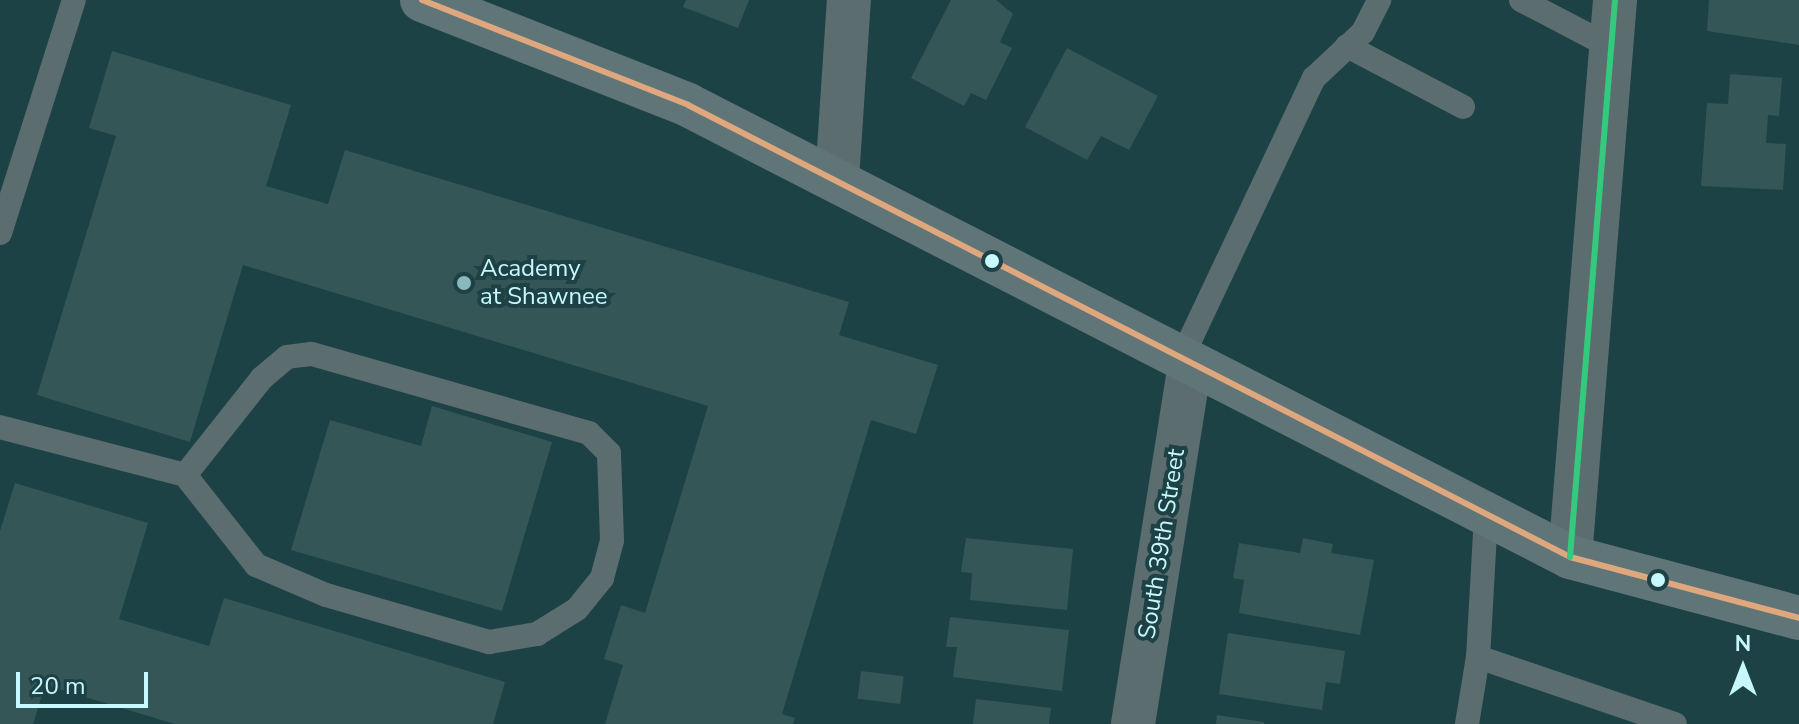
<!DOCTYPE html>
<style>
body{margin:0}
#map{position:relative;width:1799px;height:724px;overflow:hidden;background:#1d4245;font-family:"Nunito Sans",sans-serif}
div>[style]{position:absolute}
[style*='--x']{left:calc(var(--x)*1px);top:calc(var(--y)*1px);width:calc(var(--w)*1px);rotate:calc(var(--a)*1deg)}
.building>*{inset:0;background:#345656;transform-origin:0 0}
.lane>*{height:24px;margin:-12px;padding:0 12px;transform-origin:12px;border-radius:12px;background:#5b6d6f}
.street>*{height:44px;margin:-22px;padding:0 22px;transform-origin:22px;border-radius:22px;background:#5b6d6f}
.secondary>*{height:44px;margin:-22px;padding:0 22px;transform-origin:22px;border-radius:22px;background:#607577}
.bus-1>*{height:6px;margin:-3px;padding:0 3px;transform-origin:3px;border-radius:3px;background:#dfa77e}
.bus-2>*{height:6px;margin:-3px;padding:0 3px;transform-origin:3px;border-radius:3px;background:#33ca7d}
.dots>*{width:22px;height:22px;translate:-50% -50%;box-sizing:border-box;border:4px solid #1e4145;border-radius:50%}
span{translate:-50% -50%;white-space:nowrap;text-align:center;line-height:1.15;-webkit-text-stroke:8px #1e4145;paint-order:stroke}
.poi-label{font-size:24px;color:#c6f8fd}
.left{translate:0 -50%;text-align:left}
.street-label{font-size:24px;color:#c6f8fd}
.north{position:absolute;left:1703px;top:628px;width:80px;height:80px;-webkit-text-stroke:6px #1e4145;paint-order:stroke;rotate:0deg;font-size:22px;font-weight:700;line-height:32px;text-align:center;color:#c6f8fd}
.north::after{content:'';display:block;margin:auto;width:28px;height:36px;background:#c6f8fd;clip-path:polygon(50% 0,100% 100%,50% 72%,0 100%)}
.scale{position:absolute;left:16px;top:672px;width:132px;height:36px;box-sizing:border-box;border:4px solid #c6f8fd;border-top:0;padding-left:10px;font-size:24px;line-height:28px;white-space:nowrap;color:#c6f8fd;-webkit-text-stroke:6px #1e4145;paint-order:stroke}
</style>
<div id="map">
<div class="building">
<i style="clip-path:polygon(686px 0,749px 0,738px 28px,683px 7px)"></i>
<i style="clip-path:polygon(951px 0,996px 0,1013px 14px,1000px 42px,1012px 48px,986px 100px,971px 93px,964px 106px,911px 78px)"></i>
<i style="clip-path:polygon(1709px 0,1799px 0,1799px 45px,1707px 31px)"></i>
<i style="clip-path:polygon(1067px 48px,1158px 96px,1129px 150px,1101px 136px,1087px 160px,1025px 127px)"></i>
<i style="clip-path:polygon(112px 51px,291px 105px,266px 186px,328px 204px,345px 150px,849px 302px,839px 335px,938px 365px,916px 434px,871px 420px,782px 714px,795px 718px,793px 724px,605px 724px,623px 665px,604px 659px,621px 605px,645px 613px,708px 406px,243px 265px,190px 442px,37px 395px,116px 136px,89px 128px)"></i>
<i style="clip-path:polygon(1730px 74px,1782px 78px,1779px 116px,1768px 115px,1766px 143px,1786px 144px,1783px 190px,1701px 186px,1707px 103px,1728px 104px)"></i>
<i style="clip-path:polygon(432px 406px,552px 442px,502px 611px,291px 550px,330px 420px,421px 446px)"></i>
<i style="clip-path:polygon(15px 483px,148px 523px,119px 619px,209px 646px,224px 598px,505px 682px,493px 724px,175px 724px,45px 685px,33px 724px,0 724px,0 531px)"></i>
<i style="clip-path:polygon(966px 538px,1073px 549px,1067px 610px,970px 600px,972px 573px,961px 572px)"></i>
<i style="clip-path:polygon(1303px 538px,1333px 544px,1331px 553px,1374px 560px,1360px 635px,1239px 613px,1244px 580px,1233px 578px,1239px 543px,1300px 553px)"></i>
<i style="clip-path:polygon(950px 617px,1069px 630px,1062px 691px,953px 677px,957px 647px,946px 647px)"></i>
<i style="clip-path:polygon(1228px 633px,1345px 651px,1340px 684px,1326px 682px,1322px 710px,1219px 694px)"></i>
<i style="left:861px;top:671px;width:43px;height:28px;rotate:7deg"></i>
<i style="clip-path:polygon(976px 699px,1051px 708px,1049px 724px,973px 724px)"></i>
<i style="clip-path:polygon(1217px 715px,1264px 722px,1264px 724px,1216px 724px)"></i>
</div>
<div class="lane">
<i style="--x:1521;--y:0;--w:102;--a:27.6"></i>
<i style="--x:1347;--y:46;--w:131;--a:27.7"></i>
<i style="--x:0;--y:233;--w:244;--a:-72.4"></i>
<i style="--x:1181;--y:359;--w:311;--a:-64.7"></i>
<i style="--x:1314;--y:78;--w:67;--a:-43.2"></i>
<i style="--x:1363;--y:32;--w:36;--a:-63"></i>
<i style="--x:0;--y:427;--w:191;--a:14.5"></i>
<i style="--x:185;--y:475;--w:115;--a:51.7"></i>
<i style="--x:256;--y:565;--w:76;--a:23.2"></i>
<i style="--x:326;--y:595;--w:170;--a:16.1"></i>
<i style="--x:489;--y:642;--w:49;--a:-9.5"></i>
<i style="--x:537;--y:634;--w:47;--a:-32"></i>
<i style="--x:577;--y:609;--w:40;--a:-51"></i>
<i style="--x:602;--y:578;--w:39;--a:-75"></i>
<i style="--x:612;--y:540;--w:87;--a:-92"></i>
<i style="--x:609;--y:453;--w:28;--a:-135"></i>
<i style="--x:589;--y:433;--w:289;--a:-164.1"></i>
<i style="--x:311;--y:354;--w:24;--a:173"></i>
<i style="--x:287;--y:357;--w:33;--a:140"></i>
<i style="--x:262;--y:378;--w:124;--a:128.4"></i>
<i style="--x:1486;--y:515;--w:142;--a:93.2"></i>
<i style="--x:1478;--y:657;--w:208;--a:18.8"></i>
<i style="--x:1467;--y:724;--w:68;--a:-80.7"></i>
</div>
<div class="street">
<i style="--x:837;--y:179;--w:179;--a:-86.2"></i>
<i style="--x:1570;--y:557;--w:559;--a:-85.38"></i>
<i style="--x:1133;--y:724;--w:365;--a:-81"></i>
</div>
<div class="secondary">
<i style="--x:422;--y:0;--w:286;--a:21.5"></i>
<i style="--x:688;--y:105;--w:991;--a:27.13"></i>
<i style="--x:1570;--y:557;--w:237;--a:14.9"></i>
</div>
<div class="bus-1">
<i style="--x:422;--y:0;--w:286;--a:21.5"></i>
<i style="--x:688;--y:105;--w:991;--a:27.13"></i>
<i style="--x:1570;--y:557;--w:237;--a:14.9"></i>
</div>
<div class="bus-2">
<i style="--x:1570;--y:557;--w:559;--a:-85.38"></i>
</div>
<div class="dots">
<i style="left:992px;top:261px;background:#c6f8fd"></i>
<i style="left:464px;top:283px;background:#8bb8bd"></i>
<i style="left:1658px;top:580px;background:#c6f8fd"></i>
</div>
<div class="poi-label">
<span class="left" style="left:480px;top:283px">Academy<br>at Shawnee</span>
</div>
<div class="street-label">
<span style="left:1162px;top:544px;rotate:-81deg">South 39th Street</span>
</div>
<div class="north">N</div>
<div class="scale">20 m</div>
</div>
